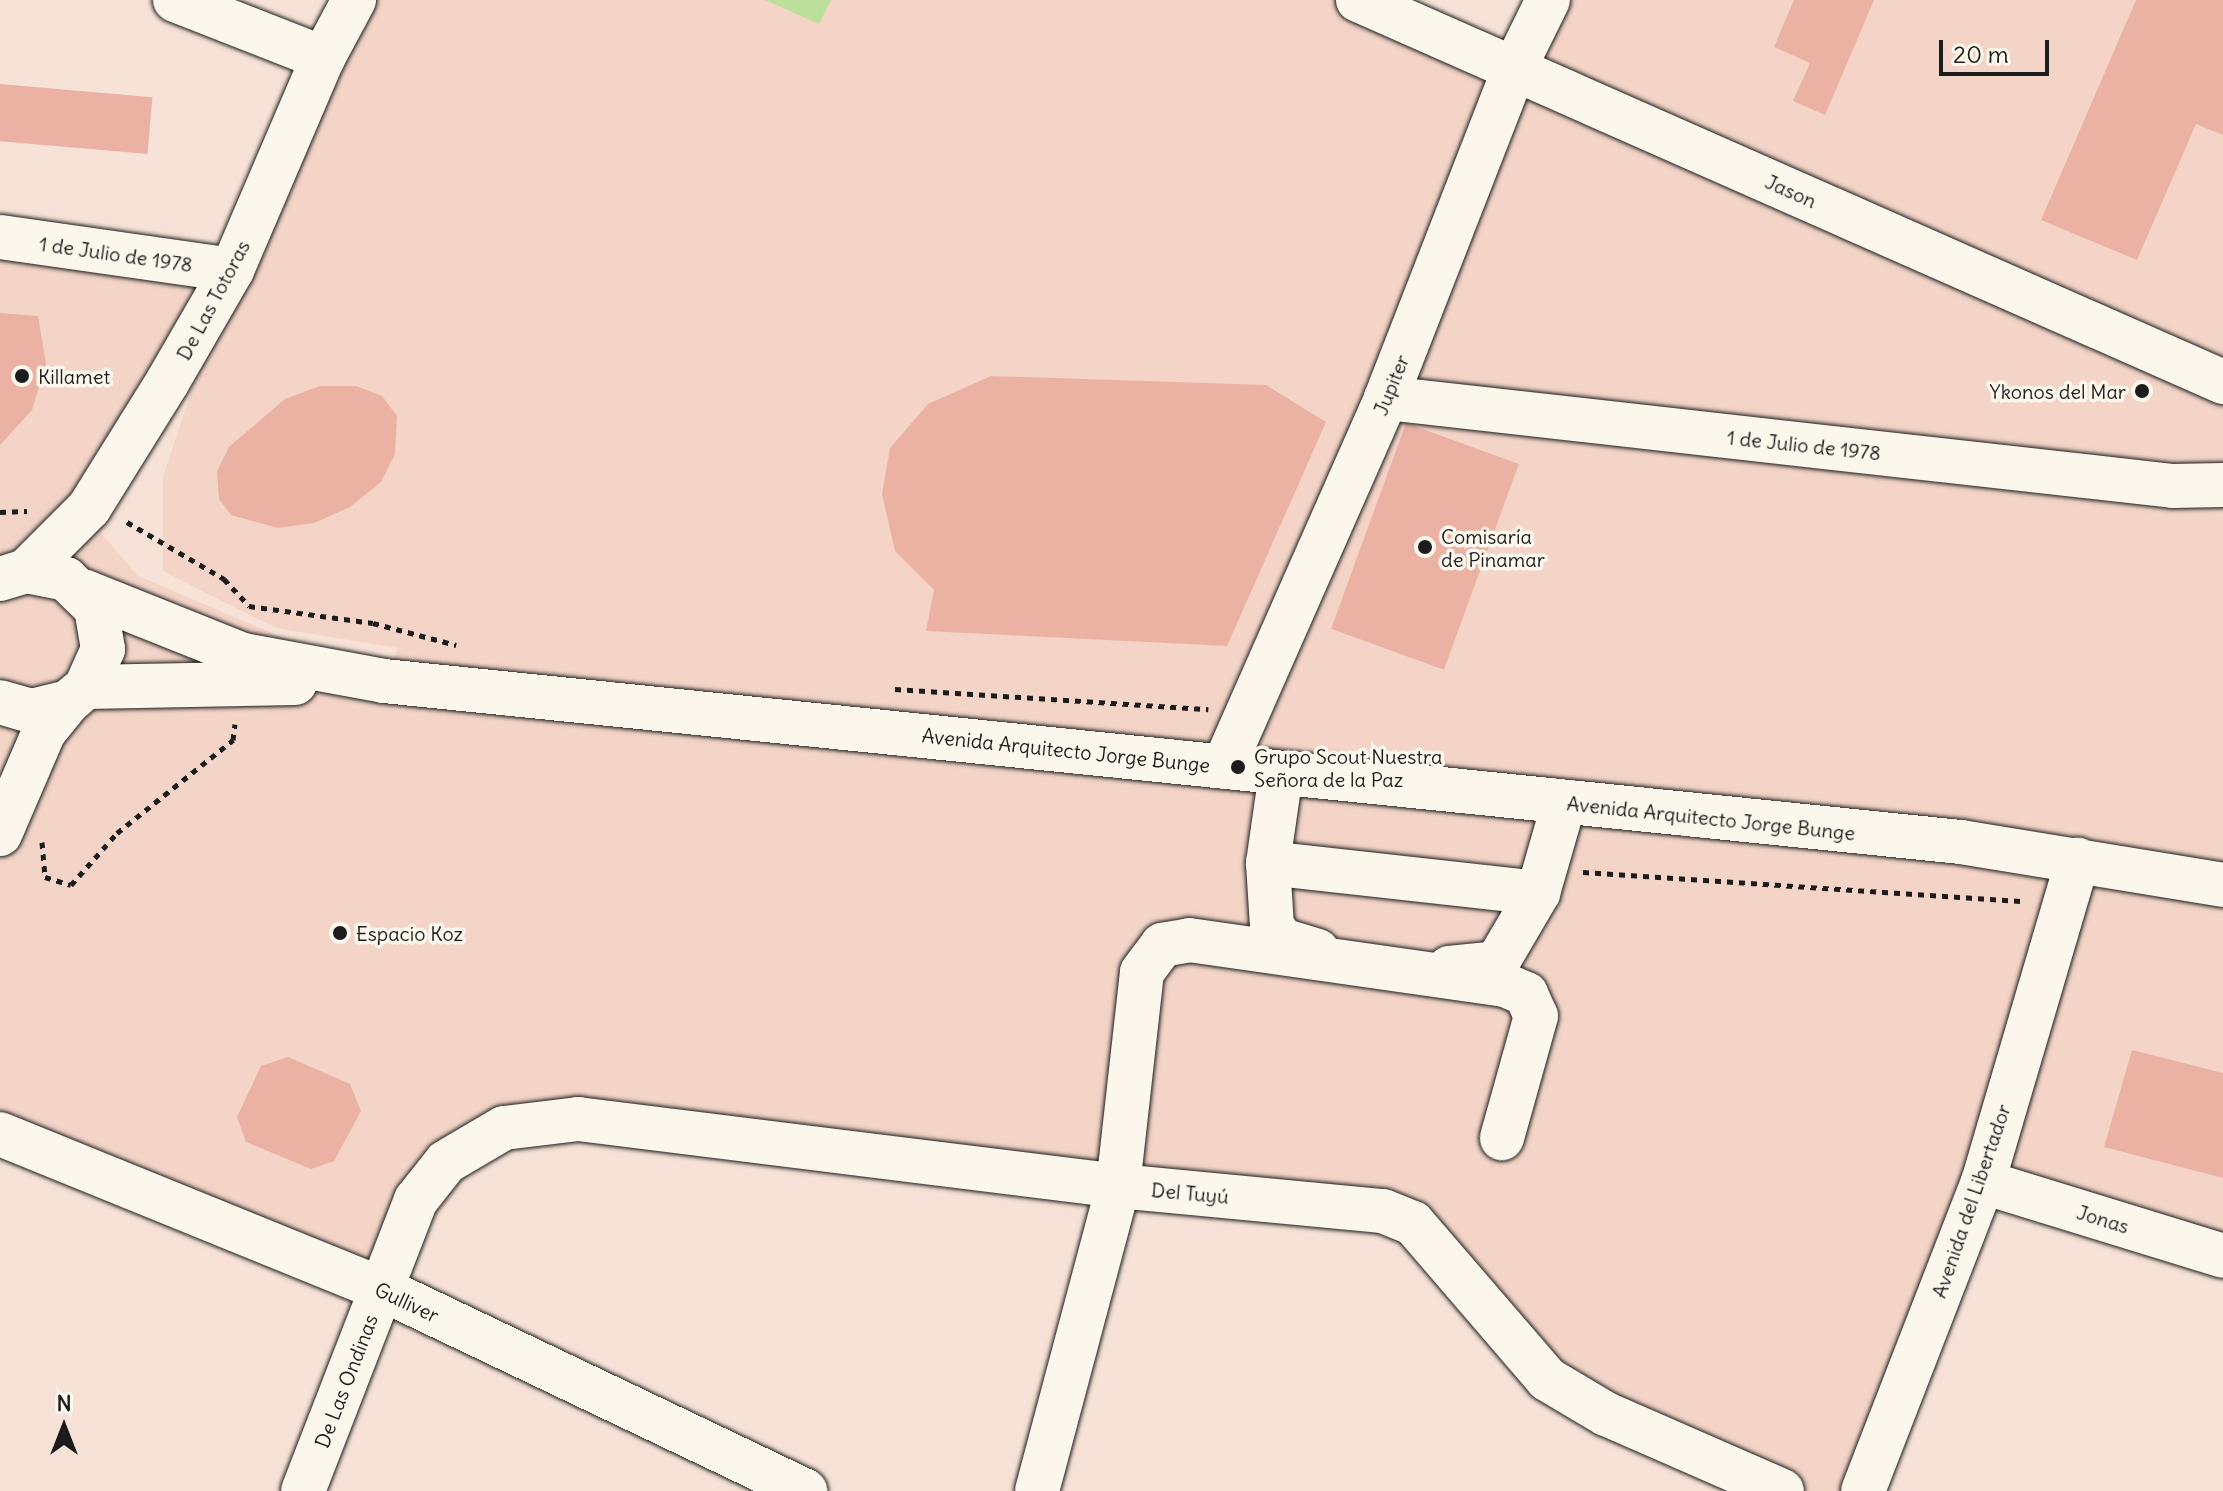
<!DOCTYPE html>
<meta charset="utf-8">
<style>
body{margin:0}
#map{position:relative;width:2223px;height:1491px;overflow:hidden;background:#f6e2d6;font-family:Delius,sans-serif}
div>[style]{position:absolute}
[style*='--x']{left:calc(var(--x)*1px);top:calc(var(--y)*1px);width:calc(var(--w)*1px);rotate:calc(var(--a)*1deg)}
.built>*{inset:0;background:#f3d4c7}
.green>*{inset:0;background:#bce09b}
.building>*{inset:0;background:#ebb2a3;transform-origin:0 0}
.path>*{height:5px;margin-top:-2.5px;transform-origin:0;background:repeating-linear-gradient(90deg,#1c1c1c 0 6px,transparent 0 12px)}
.roads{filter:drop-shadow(0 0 2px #1c1c1c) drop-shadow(0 0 2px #1c1c1c)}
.minor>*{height:44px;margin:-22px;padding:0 22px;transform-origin:22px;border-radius:22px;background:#fbf7ec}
.major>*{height:44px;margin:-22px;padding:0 22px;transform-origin:22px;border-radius:22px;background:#fbf7ec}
.dots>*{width:22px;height:22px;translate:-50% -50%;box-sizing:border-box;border:4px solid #fbf7ec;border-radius:50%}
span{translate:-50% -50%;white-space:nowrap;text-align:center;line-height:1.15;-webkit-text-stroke:7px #fbf7ec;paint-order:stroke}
.street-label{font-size:20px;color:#1c1c1c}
.poi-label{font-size:20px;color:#1c1c1c}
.left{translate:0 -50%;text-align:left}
.right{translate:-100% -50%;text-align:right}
.north{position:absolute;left:24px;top:1387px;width:80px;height:80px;-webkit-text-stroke:6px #fbf7ec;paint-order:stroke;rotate:0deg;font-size:22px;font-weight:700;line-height:32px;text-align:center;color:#1c1c1c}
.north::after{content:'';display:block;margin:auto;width:28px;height:36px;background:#1c1c1c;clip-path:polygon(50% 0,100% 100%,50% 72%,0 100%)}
.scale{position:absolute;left:1939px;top:40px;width:110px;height:36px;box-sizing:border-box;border:4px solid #1c1c1c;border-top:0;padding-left:10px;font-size:24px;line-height:28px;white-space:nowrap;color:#1c1c1c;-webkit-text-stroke:6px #fbf7ec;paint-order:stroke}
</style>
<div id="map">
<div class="built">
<i style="clip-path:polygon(evenodd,356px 0,1357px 0,1513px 69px,1548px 0,2223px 0,2223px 1256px,1983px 1182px,1862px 1491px,1782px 1491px,1606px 1414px,1413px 1223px,504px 1128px,382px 1289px,0 1134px,0 237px,232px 270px,356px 0,229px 278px,163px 477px,163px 571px,276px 628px,398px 648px,384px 681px,138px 576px,101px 533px,229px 278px)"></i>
</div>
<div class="green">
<i style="clip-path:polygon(765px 0,831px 0,819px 24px)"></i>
</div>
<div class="building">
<i style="clip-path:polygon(1794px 0,1874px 0,1825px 115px,1793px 101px,1810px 63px,1774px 47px)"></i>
<i style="clip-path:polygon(2136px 0,2223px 0,2223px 135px,2196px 124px,2137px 260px,2041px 220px)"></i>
<i style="left:0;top:84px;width:153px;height:57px;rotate:5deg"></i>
<i style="clip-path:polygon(0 313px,38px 316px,46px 364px,32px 410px,0 445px)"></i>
<i style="clip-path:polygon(991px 376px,1266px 385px,1326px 422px,1227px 646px,926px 631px,934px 590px,895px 551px,882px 494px,890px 448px,928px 404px)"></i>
<i style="clip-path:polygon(320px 386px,356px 386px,382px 396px,397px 416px,395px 454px,381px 482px,350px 507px,314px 523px,278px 528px,231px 515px,219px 499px,217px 471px,229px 447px,285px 399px)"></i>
<i style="left:1406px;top:423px;width:120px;height:219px;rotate:20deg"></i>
<i style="clip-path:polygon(2132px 1050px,2223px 1073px,2223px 1178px,2104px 1147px)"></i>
<i style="clip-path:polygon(288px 1057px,350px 1084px,361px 1111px,334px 1161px,311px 1169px,246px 1142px,237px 1117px,261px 1066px)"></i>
</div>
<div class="path">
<i style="--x:0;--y:512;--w:27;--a:-2"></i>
<i style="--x:127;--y:522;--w:113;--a:30.4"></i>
<i style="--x:224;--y:579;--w:37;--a:47"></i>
<i style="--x:249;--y:606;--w:125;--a:7.8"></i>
<i style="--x:373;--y:623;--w:86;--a:14.8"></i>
<i style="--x:895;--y:689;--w:314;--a:3.7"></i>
<i style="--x:42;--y:842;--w:35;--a:85"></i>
<i style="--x:45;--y:877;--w:27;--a:17"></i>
<i style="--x:71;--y:885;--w:69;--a:-48.5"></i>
<i style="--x:117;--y:833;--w:149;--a:-38.7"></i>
<i style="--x:233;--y:740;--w:16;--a:-83"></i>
<i style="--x:1583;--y:872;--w:442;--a:3.8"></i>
</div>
<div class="roads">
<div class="minor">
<i style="--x:175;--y:0;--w:159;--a:21.4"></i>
<i style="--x:1358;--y:0;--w:946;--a:23.83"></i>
<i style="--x:0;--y:237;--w:234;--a:8.1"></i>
<i style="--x:1386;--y:398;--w:792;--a:6.38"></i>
<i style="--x:2173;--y:486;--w:50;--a:-1.1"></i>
<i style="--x:26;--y:571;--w:89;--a:-45"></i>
<i style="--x:89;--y:508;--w:150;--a:-58.1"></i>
<i style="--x:168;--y:381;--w:128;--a:-60"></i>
<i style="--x:232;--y:270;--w:231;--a:-66.8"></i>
<i style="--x:323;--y:58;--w:66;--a:-61.9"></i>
<i style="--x:1224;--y:766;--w:402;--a:-66.2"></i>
<i style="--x:1386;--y:398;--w:353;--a:-68.7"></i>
<i style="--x:1514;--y:69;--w:77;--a:-63.8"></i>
<i style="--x:1281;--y:773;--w:91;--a:98.2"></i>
<i style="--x:1268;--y:863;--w:63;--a:86.4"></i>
<i style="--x:1272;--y:926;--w:17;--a:54"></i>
<i style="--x:1282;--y:940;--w:37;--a:17"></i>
<i style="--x:1268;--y:863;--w:272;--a:6.3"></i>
<i style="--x:1449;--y:968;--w:48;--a:-5.9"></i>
<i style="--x:1497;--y:963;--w:81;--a:-59.6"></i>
<i style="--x:1538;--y:893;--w:94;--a:-73.9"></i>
<i style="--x:0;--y:1134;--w:412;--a:22.1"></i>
<i style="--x:382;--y:1289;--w:469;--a:25.5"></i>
<i style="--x:1983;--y:1182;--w:251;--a:17.1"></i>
<i style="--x:303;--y:1491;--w:312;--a:-68.8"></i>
<i style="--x:416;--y:1200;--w:48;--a:-51.7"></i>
<i style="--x:446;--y:1162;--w:67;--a:-30.4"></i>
<i style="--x:504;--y:1128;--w:75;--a:-6.9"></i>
<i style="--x:578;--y:1119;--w:544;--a:7.07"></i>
<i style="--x:1118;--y:1186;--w:266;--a:5.4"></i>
<i style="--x:1383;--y:1211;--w:32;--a:22"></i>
<i style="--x:1413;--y:1223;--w:206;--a:49.3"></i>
<i style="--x:1547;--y:1379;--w:69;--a:30.7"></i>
<i style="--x:1606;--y:1414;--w:192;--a:23.6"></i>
<i style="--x:1037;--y:1491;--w:316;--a:-75.1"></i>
<i style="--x:1118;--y:1186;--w:215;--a:-83.6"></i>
<i style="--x:1142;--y:972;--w:34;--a:-53"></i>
<i style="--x:1162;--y:945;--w:27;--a:-10"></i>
<i style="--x:1189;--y:940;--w:319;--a:8.1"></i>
<i style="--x:1505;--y:985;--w:23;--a:23"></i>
<i style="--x:1526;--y:994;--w:24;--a:66"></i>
<i style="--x:1536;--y:1016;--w:127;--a:105.6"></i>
</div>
<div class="major">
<i style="--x:0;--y:579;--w:27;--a:-17"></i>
<i style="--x:26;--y:571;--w:41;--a:11.3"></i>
<i style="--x:66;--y:579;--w:42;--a:44"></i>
<i style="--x:96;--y:608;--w:42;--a:80.3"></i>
<i style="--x:103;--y:649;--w:42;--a:114.1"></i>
<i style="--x:86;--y:687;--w:23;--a:140"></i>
<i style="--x:68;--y:702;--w:38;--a:166"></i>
<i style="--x:31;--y:711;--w:32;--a:-164"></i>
<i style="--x:83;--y:591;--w:172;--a:21.8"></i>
<i style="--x:243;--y:655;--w:143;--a:10.4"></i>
<i style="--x:384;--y:681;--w:1585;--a:5.83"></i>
<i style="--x:1961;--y:842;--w:266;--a:9.3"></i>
<i style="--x:86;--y:687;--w:209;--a:-1.1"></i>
<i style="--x:0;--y:834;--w:111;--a:-66.7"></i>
<i style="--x:44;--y:732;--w:38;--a:-51"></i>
<i style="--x:1863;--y:1491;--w:331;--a:-68.8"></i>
<i style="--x:1983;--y:1182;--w:336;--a:-73.6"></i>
</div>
</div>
<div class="dots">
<i style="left:22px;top:376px;background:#1c1c1c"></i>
<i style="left:2142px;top:391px;background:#1c1c1c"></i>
<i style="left:1425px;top:547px;background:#1c1c1c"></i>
<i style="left:1238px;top:767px;background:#1c1c1c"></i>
<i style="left:340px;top:933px;background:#1c1c1c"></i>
</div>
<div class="street-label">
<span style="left:1791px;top:191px;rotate:24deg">Jason</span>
<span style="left:116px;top:254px;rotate:8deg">1 de Julio de 1978</span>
<span style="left:213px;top:300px;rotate:-62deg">De Las Totoras</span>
<span style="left:1391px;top:385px;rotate:-68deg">Jupiter</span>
<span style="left:1804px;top:445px;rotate:6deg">1 de Julio de 1978</span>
<span style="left:1066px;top:750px;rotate:6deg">Avenida Arquitecto Jorge Bunge</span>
<span style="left:1711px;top:818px;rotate:6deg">Avenida Arquitecto Jorge Bunge</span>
<span style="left:1190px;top:1193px;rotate:5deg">Del Tuyú</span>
<span style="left:1971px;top:1201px;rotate:-71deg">Avenida del Libertador</span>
<span style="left:2103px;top:1219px;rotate:17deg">Jonas</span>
<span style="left:407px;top:1302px;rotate:25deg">Gulliver</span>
<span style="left:346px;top:1381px;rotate:-69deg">De Las Ondinas</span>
</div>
<div class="poi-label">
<span class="left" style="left:38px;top:376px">Killamet</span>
<span class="right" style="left:2126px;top:391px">Ykonos del Mar</span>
<span class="left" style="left:1441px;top:548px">Comisaría<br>de Pinamar</span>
<span class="left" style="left:1254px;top:768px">Grupo Scout Nuestra<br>Señora de la Paz</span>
<span class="left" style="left:356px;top:933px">Espacio Koz</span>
</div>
<div class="north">N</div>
<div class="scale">20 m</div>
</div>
